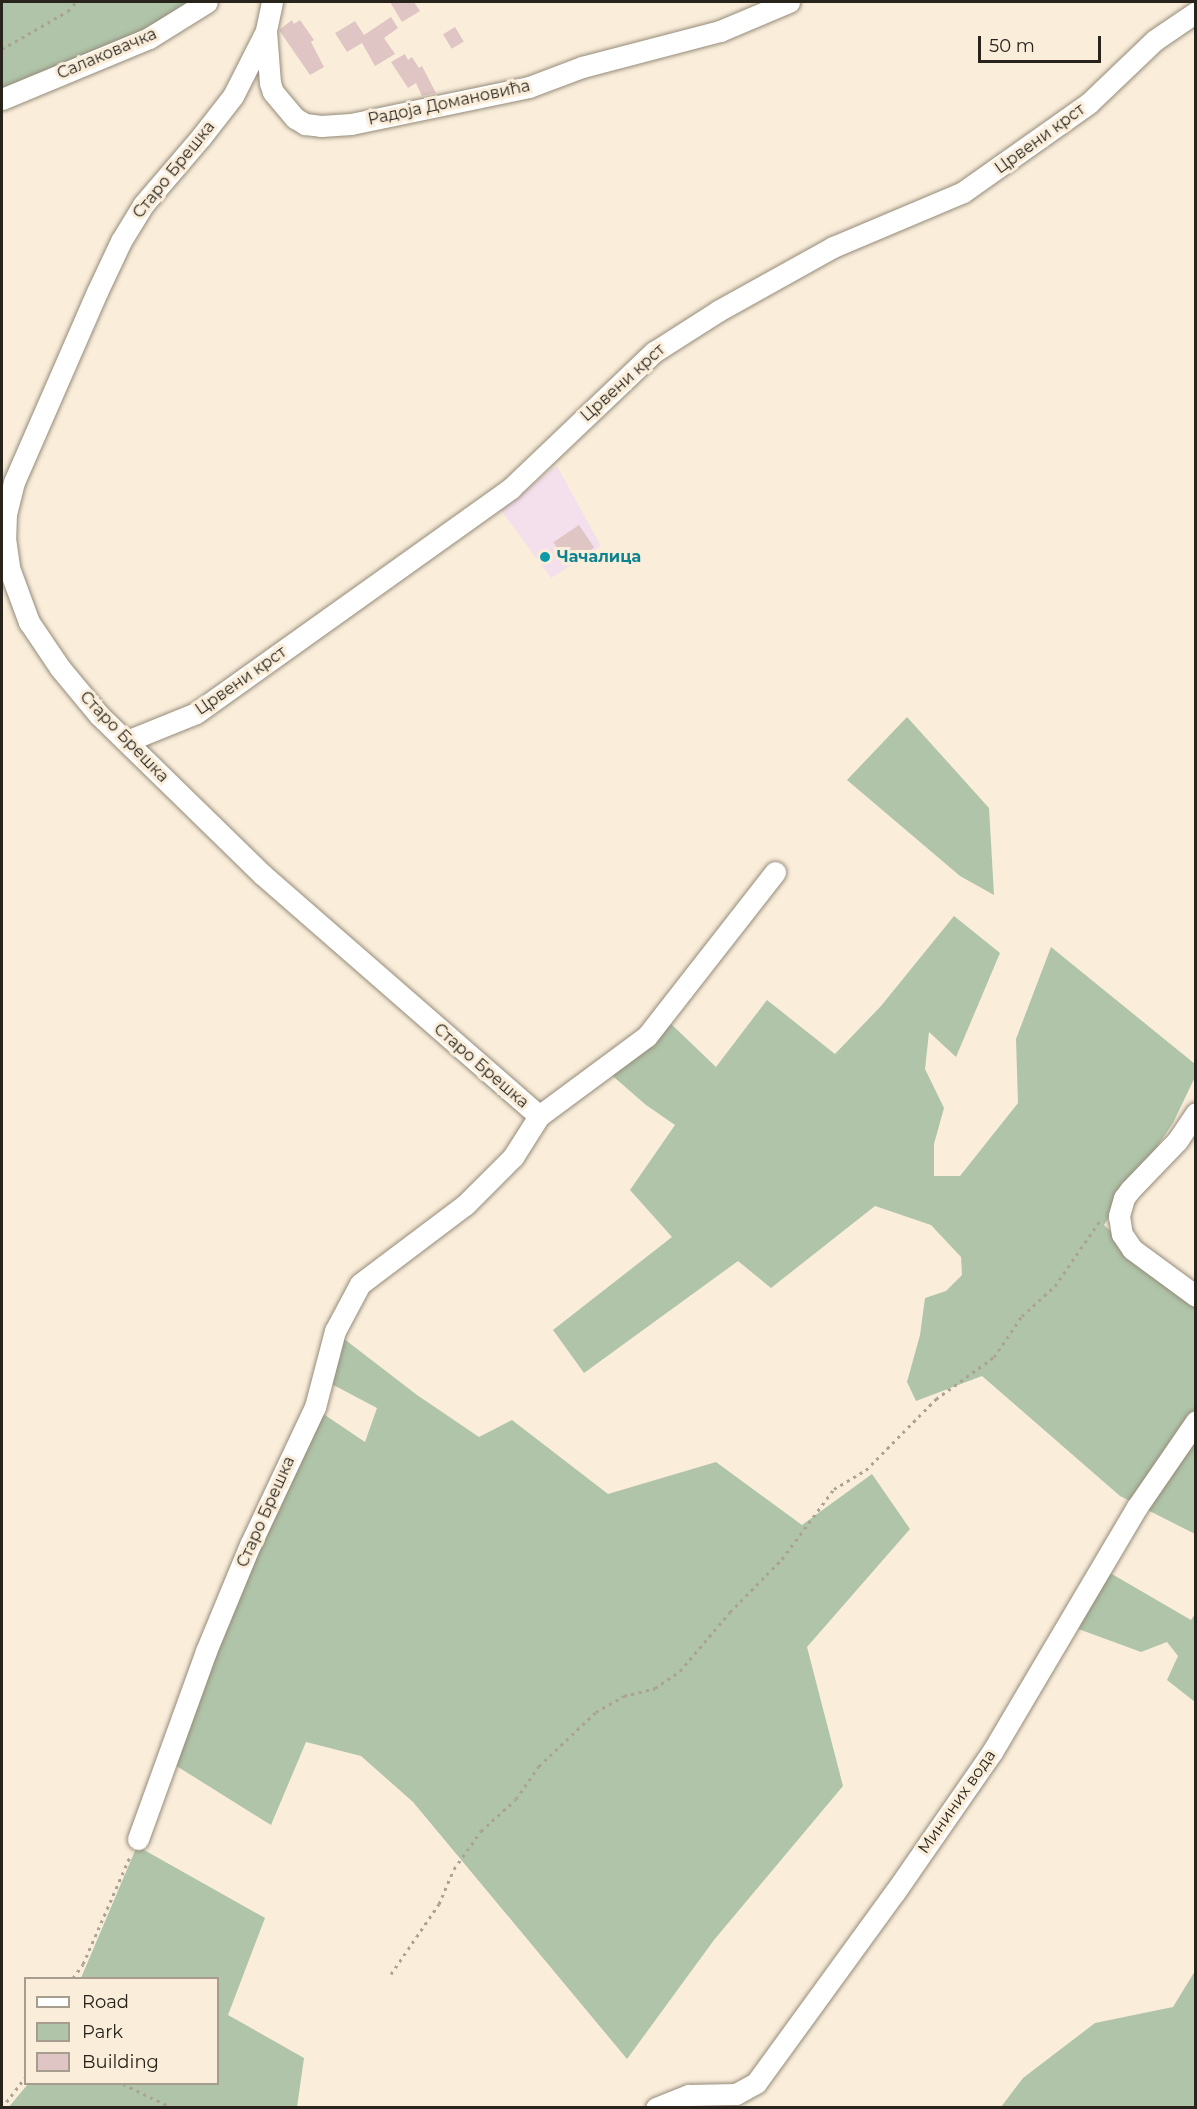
<!DOCTYPE html>
<meta charset="utf-8">
<style>
body{margin:0}
#map{position:relative;width:1197px;height:2109px;overflow:hidden;background:#faeedb;font-family:Montserrat,sans-serif}
div>[style]{position:absolute}
[style*='--x']{left:calc(var(--x)*1px);top:calc(var(--y)*1px);width:calc(var(--w)*1px);rotate:calc(var(--a)*1deg)}
.industrial>*{inset:0;background:#f4dfed}
.green>*{inset:0;background:#afc4a9}
.building>*{inset:0;background:#dfc5c4;transform-origin:0 0}
.path>*{height:3px;margin-top:-1.5px;transform-origin:0;background:repeating-linear-gradient(90deg,#aba293 0 3px,transparent 0 7.5px)}
.roads{filter:drop-shadow(0 0 2px #958b79) drop-shadow(0 0 2px #958b79)}
.minor>*{height:21px;margin:-10.5px;padding:0 10.5px;transform-origin:10.5px;border-radius:10.5px;background:#fff}
.dots>*{width:16px;height:16px;translate:-50% -50%;box-sizing:border-box;border:3px solid #faeedb;border-radius:50%}
span{translate:-50% -50%;white-space:nowrap;text-align:center;line-height:1.15;-webkit-text-stroke:6px #faeedb;paint-order:stroke}
.street-label{font-size:16px;color:#28241c}
.culture-label{font-size:16px;color:#0d838f;font-weight:700}
.left{translate:0 -50%;text-align:left}
.frame{position:absolute;inset:0;border:3px solid #28241c;pointer-events:none}
.legend{position:absolute;left:24px;top:1977px;width:195px;height:108px;box-sizing:border-box;background:#faeedb;border:2px solid #a69d8f;margin:0;padding:8px 10px;list-style:none;font-size:18px;color:#28241c}
.legend li{display:flex;align-items:center;gap:12px;height:30px}
.legend b{width:30px;border:2px solid #a69d8f}
.scale{position:absolute;left:978px;top:36px;width:123px;height:27px;box-sizing:border-box;border:3px solid #28241c;border-top:0;padding-left:8px;font-size:18px;line-height:21px;white-space:nowrap;color:#28241c;-webkit-text-stroke:4px #faeedb;paint-order:stroke}
</style>
<div id="map">
<div class="industrial">
<i style="clip-path:polygon(557px 466px,601px 546px,551px 578px,500px 509px)"></i>
</div>
<div class="green">
<i style="clip-path:polygon(2px 2px,207px 2px,2px 99px)"></i>
<i style="clip-path:polygon(907px 717px,989px 808px,994px 895px,960px 876px,847px 780px)"></i>
<i style="clip-path:polygon(954px 916px,1000px 953px,956px 1057px,929px 1032px,925px 1069px,944px 1108px,934px 1144px,934px 1176px,960px 1176px,1018px 1103px,1016px 1039px,1051px 947px,1195px 1064px,1195px 1077px,1173px 1123px,1104px 1225px,1195px 1308px,1195px 1534px,1120px 1496px,982px 1376px,916px 1401px,907px 1382px,920px 1335px,925px 1298px,946px 1291px,962px 1275px,961px 1257px,931px 1225px,875px 1206px,771px 1288px,738px 1261px,584px 1373px,553px 1330px,672px 1237px,630px 1190px,675px 1125px,646px 1105px,607px 1071px,668px 1021px,716px 1067px,767px 1000px,835px 1054px,881px 1006px)"></i>
<i style="clip-path:polygon(339px 1335px,417px 1395px,479px 1437px,512px 1420px,608px 1494px,716px 1462px,802px 1525px,872px 1474px,910px 1529px,807px 1647px,843px 1786px,714px 1940px,627px 2059px,413px 1802px,361px 1756px,306px 1742px,271px 1825px,170px 1762px,316px 1409px,365px 1442px,377px 1408px,324px 1380px)"></i>
<i style="clip-path:polygon(1105px 1570px,1191px 1620px,1195px 1614px,1195px 1702px,1167px 1680px,1178px 1656px,1167px 1642px,1141px 1652px,1073px 1627px)"></i>
<i style="clip-path:polygon(137px 1846px,265px 1918px,228px 2015px,304px 2058px,297px 2107px,8px 2108px,28px 2084px,218px 2084px,218px 1978px,81px 1978px)"></i>
<i style="clip-path:polygon(1195px 1971px,1195px 2107px,1001px 2107px,1023px 2078px,1095px 2023px,1173px 2007px)"></i>
</div>
<div class="building">
<i style="clip-path:polygon(390px 2px,414px 2px,420px 11px,402px 22px)"></i>
<i style="clip-path:polygon(391px 17px,398px 28px,384px 38px,395px 54px,375px 66px,362px 43px,347px 52px,335px 33px,355px 21px,364px 35px)"></i>
<i style="clip-path:polygon(292px 20px,294px 24px,300px 20px,314px 40px,311px 42px,324px 67px,310px 75px,279px 30px)"></i>
<i style="left:455px;top:27px;width:17px;height:14px;rotate:59deg"></i>
<i style="clip-path:polygon(405px 54px,408px 60px,412px 57px,419px 68px,422px 66px,436px 93px,422px 96px,416px 83px,408px 88px,391px 62px)"></i>
<i style="left:579px;top:525px;width:27px;height:31px;rotate:56deg"></i>
</div>
<div class="path">
<i style="--x:2;--y:49;--w:76;--a:-29.9"></i>
<i style="--x:68;--y:11;--w:12;--a:-48"></i>
<i style="--x:391;--y:1974;--w:85;--a:-55.6"></i>
<i style="--x:439;--y:1904;--w:38;--a:-67"></i>
<i style="--x:454;--y:1869;--w:47;--a:-54.6"></i>
<i style="--x:481;--y:1831;--w:47;--a:-42.4"></i>
<i style="--x:516;--y:1799;--w:40;--a:-55.1"></i>
<i style="--x:539;--y:1766;--w:79;--a:-43.5"></i>
<i style="--x:596;--y:1712;--w:32;--a:-30"></i>
<i style="--x:624;--y:1696;--w:32;--a:-14"></i>
<i style="--x:655;--y:1688;--w:30;--a:-34"></i>
<i style="--x:680;--y:1671;--w:77;--a:-49.7"></i>
<i style="--x:730;--y:1612;--w:74;--a:-45.5"></i>
<i style="--x:782;--y:1559;--w:87;--a:-53.4"></i>
<i style="--x:834;--y:1489;--w:37;--a:-31"></i>
<i style="--x:866;--y:1470;--w:100;--a:-45.4"></i>
<i style="--x:936;--y:1399;--w:72;--a:-35.9"></i>
<i style="--x:994;--y:1357;--w:50;--a:-55.7"></i>
<i style="--x:1022;--y:1316;--w:45;--a:-42.3"></i>
<i style="--x:1055;--y:1286;--w:81;--a:-55.5"></i>
<i style="--x:73;--y:1978;--w:17;--a:-54"></i>
<i style="--x:83;--y:1964;--w:120;--a:-66.4"></i>
<i style="--x:123;--y:2084;--w:55;--a:25.6"></i>
<i style="--x:2;--y:2108;--w:40;--a:-53"></i>
</div>
<div class="roads">
<div class="minor">
<i style="--x:272;--y:2;--w:30;--a:102"></i>
<i style="--x:266;--y:31;--w:52;--a:85.6"></i>
<i style="--x:270;--y:83;--w:9;--a:72"></i>
<i style="--x:273;--y:92;--w:34;--a:50"></i>
<i style="--x:295;--y:118;--w:12;--a:31"></i>
<i style="--x:305;--y:124;--w:16;--a:7"></i>
<i style="--x:321;--y:126;--w:30;--a:-4"></i>
<i style="--x:351;--y:124;--w:182;--a:-11.7"></i>
<i style="--x:529;--y:87;--w:57;--a:-20.7"></i>
<i style="--x:582;--y:67;--w:143;--a:-14.6"></i>
<i style="--x:720;--y:31;--w:75;--a:-22.8"></i>
<i style="--x:266;--y:31;--w:73;--a:116.9"></i>
<i style="--x:233;--y:96;--w:52;--a:128"></i>
<i style="--x:201;--y:137;--w:89;--a:130.5"></i>
<i style="--x:143;--y:205;--w:42;--a:121.4"></i>
<i style="--x:121;--y:241;--w:56;--a:115.2"></i>
<i style="--x:97;--y:292;--w:207;--a:113.6"></i>
<i style="--x:14;--y:482;--w:33;--a:104"></i>
<i style="--x:6;--y:514;--w:24;--a:92"></i>
<i style="--x:5;--y:538;--w:30;--a:82"></i>
<i style="--x:9;--y:568;--w:58;--a:69.7"></i>
<i style="--x:29;--y:622;--w:55;--a:56"></i>
<i style="--x:60;--y:668;--w:61;--a:50.3"></i>
<i style="--x:99;--y:715;--w:229;--a:44.3"></i>
<i style="--x:263;--y:875;--w:366;--a:41.1"></i>
<i style="--x:2;--y:99;--w:159;--a:-22.5"></i>
<i style="--x:149;--y:38;--w:68;--a:-31.8"></i>
<i style="--x:127;--y:741;--w:74;--a:-22.1"></i>
<i style="--x:196;--y:713;--w:387;--a:-35.5"></i>
<i style="--x:511;--y:488;--w:197;--a:-43.6"></i>
<i style="--x:654;--y:352;--w:76;--a:-32.6"></i>
<i style="--x:718;--y:311;--w:132;--a:-29.1"></i>
<i style="--x:833;--y:247;--w:141;--a:-22.9"></i>
<i style="--x:963;--y:192;--w:154;--a:-35.2"></i>
<i style="--x:1089;--y:103;--w:91;--a:-43.7"></i>
<i style="--x:1155;--y:40;--w:50;--a:-34.3"></i>
<i style="--x:1196;--y:1113;--w:34;--a:124"></i>
<i style="--x:1177;--y:1141;--w:68;--a:133.8"></i>
<i style="--x:1130;--y:1190;--w:10;--a:127"></i>
<i style="--x:1124;--y:1198;--w:19;--a:106"></i>
<i style="--x:1119;--y:1216;--w:18;--a:81"></i>
<i style="--x:1122;--y:1234;--w:18;--a:56"></i>
<i style="--x:1132;--y:1249;--w:79;--a:36.3"></i>
<i style="--x:138;--y:1839;--w:200;--a:-70.1"></i>
<i style="--x:206;--y:1651;--w:115;--a:-67.5"></i>
<i style="--x:250;--y:1545;--w:153;--a:-64.8"></i>
<i style="--x:315;--y:1407;--w:79;--a:-75.3"></i>
<i style="--x:335;--y:1331;--w:53;--a:-62"></i>
<i style="--x:360;--y:1284;--w:131;--a:-37"></i>
<i style="--x:465;--y:1205;--w:68;--a:-45"></i>
<i style="--x:513;--y:1157;--w:49;--a:-57.6"></i>
<i style="--x:539;--y:1116;--w:134;--a:-36.5"></i>
<i style="--x:647;--y:1036;--w:208;--a:-52"></i>
<i style="--x:656;--y:2108;--w:35;--a:-22"></i>
<i style="--x:689;--y:2095;--w:47;--a:-1.2"></i>
<i style="--x:736;--y:2094;--w:23;--a:-29"></i>
<i style="--x:756;--y:2083;--w:236;--a:-54"></i>
<i style="--x:895;--y:1892;--w:170;--a:-55.3"></i>
<i style="--x:992;--y:1752;--w:285;--a:-59.4"></i>
<i style="--x:1137;--y:1507;--w:104;--a:-55.5"></i>
</div>
</div>
<div class="dots">
<i style="left:545px;top:557px;background:#0f9aa8"></i>
</div>
<div class="street-label">
<span style="left:107px;top:54px;rotate:-23deg">Салаковачка</span>
<span style="left:449px;top:103px;rotate:-12deg">Радоја Домановића</span>
<span style="left:1040px;top:139px;rotate:-36deg">Црвени крст</span>
<span style="left:174px;top:170px;rotate:-51deg">Старо Брешка</span>
<span style="left:623px;top:383px;rotate:-42deg">Црвени крст</span>
<span style="left:241px;top:681px;rotate:-35deg">Црвени крст</span>
<span style="left:124px;top:737px;rotate:46deg">Старо Брешка</span>
<span style="left:481px;top:1066px;rotate:41deg">Старо Брешка</span>
<span style="left:266px;top:1512px;rotate:-66deg">Старо Брешка</span>
<span style="left:957px;top:1802px;rotate:-55deg">Мининих вода</span>
</div>
<div class="culture-label">
<span class="left" style="left:557px;top:557px">Чачалица</span>
</div>
<div class="frame"></div>
<ul class="legend">
<li><b style="height:8px;background:#fff"></b>Road</li>
<li><b style="height:16px;background:#afc4a9"></b>Park</li>
<li><b style="height:16px;background:#dfc5c4"></b>Building</li>
</ul>
<div class="scale">50 m</div>
</div>
